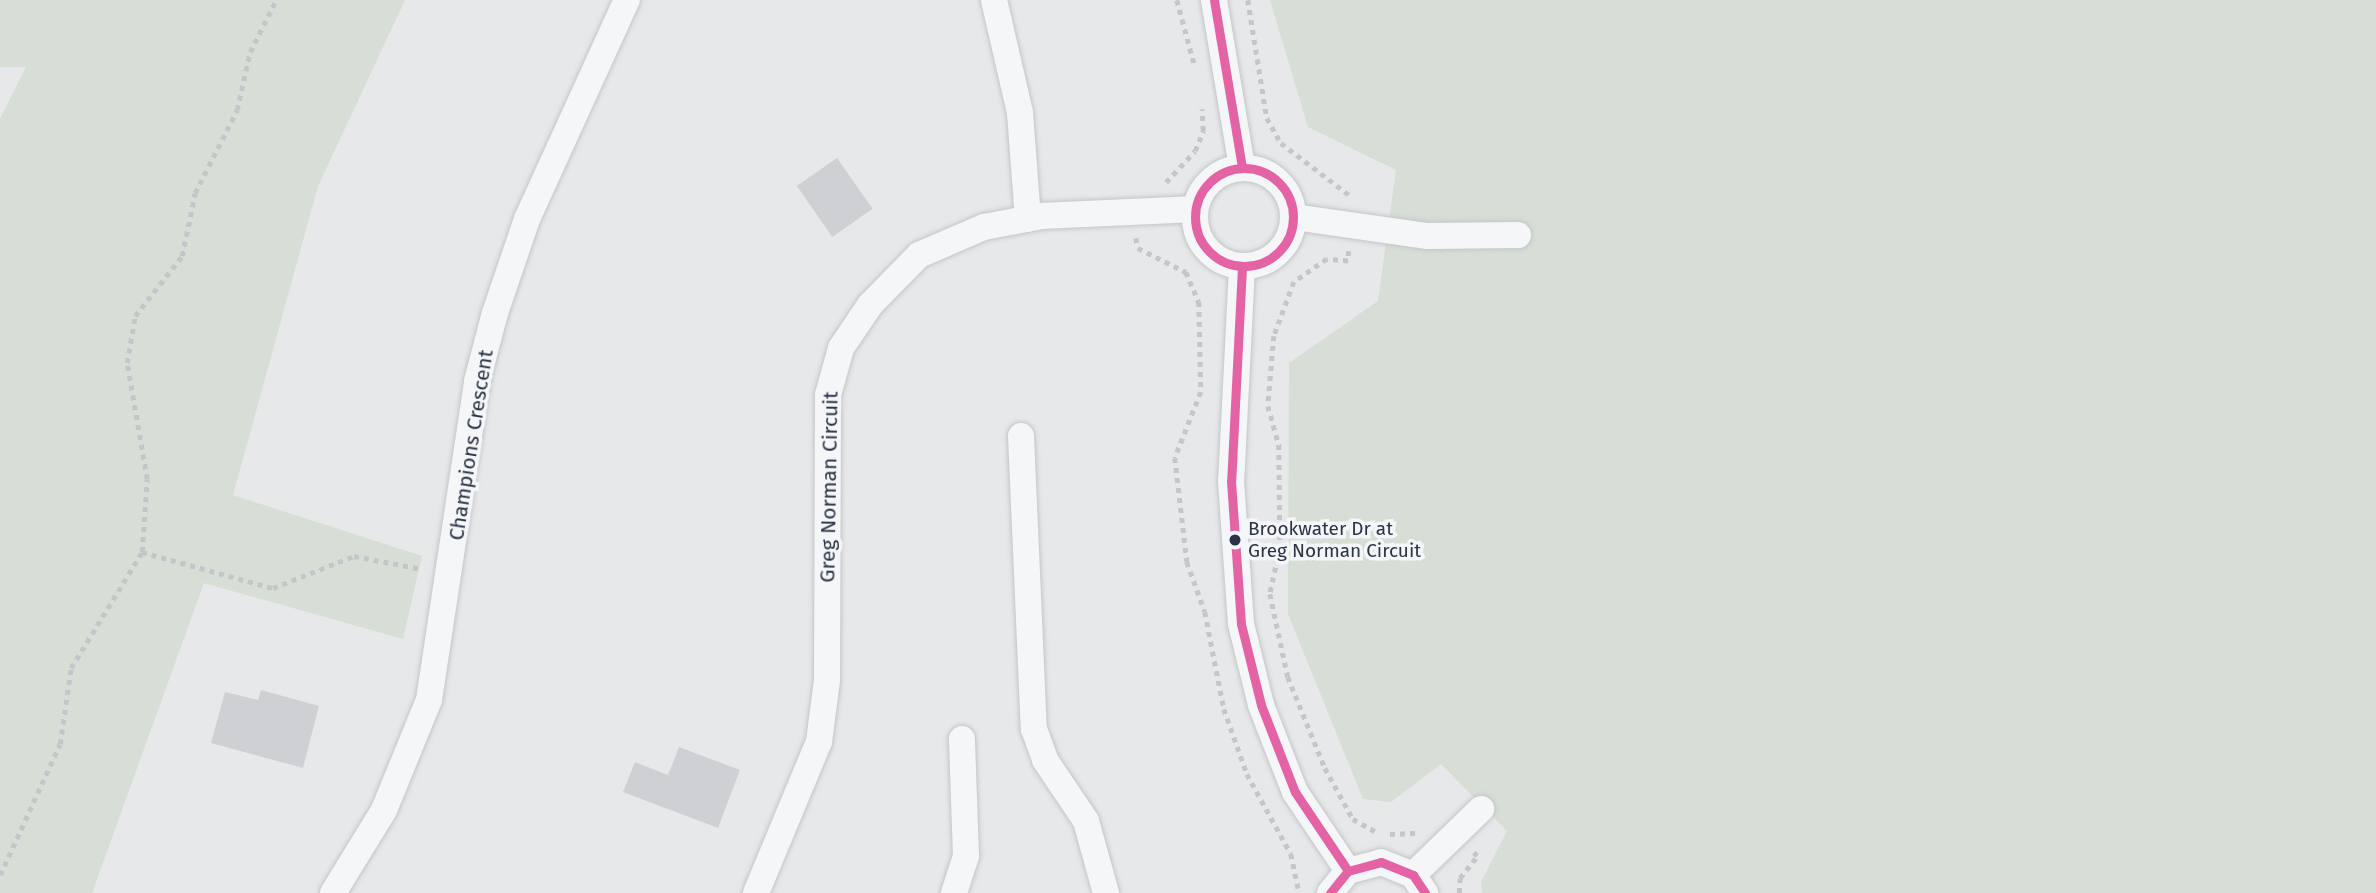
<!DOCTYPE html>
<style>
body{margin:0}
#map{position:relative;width:2376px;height:893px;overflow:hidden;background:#e6e8ea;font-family:"Fira Sans",sans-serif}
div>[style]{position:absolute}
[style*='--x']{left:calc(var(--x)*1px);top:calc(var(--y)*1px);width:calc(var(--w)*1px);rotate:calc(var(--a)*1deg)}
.green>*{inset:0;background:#d6ded6}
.building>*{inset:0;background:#ced0d3;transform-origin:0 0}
.path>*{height:4.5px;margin-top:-2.25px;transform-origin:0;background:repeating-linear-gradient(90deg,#c5c6ca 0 5px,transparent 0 10px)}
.roads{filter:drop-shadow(0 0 2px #c4c6c8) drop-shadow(0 0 2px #c4c6c8)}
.minor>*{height:26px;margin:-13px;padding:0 13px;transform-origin:13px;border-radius:13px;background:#f5f6f7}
.minor>.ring{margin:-13px;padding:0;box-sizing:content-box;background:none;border:26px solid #f5f6f7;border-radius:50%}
.bus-1>*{height:9px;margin:-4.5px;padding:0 4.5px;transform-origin:4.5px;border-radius:4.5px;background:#e463a4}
.bus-1>.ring{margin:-4.5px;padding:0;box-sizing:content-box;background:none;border:9px solid #e463a4;border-radius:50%}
.dots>*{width:19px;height:19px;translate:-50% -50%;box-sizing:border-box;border:4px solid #f4f6f9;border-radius:50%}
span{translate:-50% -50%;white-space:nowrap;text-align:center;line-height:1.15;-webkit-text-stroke:7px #f4f6f9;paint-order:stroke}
.bus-label{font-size:19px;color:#2b3445}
.left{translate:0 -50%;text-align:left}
.street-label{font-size:21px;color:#2b3445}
</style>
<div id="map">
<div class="green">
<i style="clip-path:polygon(0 0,405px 0,318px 186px,233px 495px,422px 556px,403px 639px,204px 583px,92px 893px,0 893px,0 119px,26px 67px,0 67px)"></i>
<i style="clip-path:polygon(1270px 0,2376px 0,2376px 893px,1482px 893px,1481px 882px,1507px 831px,1441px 764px,1391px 802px,1363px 799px,1288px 614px,1289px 363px,1378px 301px,1396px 170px,1308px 127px)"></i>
</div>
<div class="building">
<i style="left:837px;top:158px;width:62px;height:49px;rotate:55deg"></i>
<i style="clip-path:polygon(261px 690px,319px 706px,303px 768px,211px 743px,225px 692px,258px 700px)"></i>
<i style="clip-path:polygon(679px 747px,740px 770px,718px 828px,623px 792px,635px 762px,668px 775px)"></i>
</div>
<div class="path">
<i style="--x:1177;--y:0;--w:65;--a:74.9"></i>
<i style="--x:1248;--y:0;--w:120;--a:80.9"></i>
<i style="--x:1267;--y:118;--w:29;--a:61"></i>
<i style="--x:1281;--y:143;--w:89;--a:37.3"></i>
<i style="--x:1166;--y:182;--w:42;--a:-46.9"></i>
<i style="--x:1195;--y:151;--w:22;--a:-68"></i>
<i style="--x:1203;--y:131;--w:22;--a:-93"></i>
<i style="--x:1136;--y:238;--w:10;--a:79"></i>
<i style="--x:1138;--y:248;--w:54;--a:26.6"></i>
<i style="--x:1186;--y:272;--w:33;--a:67"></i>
<i style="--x:1199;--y:302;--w:90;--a:88.7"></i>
<i style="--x:1201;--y:392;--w:71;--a:111.5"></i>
<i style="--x:1175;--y:458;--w:105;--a:83.4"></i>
<i style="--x:1187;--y:562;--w:53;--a:70.2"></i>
<i style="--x:1205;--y:612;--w:99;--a:78.9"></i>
<i style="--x:1224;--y:709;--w:69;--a:70.5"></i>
<i style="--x:1247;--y:774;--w:91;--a:61.2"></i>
<i style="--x:1291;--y:854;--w:40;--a:78"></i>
<i style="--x:1349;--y:251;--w:10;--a:96"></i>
<i style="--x:1348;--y:261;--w:21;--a:-175"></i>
<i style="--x:1327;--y:259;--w:40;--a:145.1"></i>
<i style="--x:1294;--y:282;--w:58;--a:110.3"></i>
<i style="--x:1274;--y:336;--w:70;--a:94.9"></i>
<i style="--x:1268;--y:406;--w:41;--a:74.2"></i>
<i style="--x:1279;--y:445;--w:103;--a:89.4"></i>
<i style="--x:1280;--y:548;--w:47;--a:102.3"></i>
<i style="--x:1270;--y:594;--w:85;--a:77.8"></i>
<i style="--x:1288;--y:677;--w:98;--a:67.9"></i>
<i style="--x:1325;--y:768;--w:58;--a:61.2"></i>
<i style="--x:1353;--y:819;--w:29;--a:29"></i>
<i style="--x:142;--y:552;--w:136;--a:15.4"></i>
<i style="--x:273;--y:588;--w:87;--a:-21.6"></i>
<i style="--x:354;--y:556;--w:69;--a:10.8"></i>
<i style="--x:1390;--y:834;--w:26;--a:-2"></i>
<i style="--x:0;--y:875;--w:144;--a:-65.4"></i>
<i style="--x:60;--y:744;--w:77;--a:-81.8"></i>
<i style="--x:71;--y:668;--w:136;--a:-58.5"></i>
<i style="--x:142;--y:552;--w:73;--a:-86.1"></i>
<i style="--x:147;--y:479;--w:118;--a:-99.8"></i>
<i style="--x:127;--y:363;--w:48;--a:-80.3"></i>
<i style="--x:135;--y:316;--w:76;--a:-51.9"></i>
<i style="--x:182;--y:256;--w:64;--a:-78.3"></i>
<i style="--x:195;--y:193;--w:93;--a:-63.2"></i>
<i style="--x:237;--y:110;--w:59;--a:-77.4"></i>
<i style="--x:250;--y:52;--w:58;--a:-63.4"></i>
<i style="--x:1459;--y:893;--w:15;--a:-86"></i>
<i style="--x:1460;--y:878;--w:28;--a:-52"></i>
<i style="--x:1477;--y:856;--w:6;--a:-135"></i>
</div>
<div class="roads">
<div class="minor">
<i style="--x:994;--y:0;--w:116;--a:77"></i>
<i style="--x:1020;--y:113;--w:106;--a:85.7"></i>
<i style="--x:1214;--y:0;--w:169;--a:80.5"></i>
<i class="ring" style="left:1195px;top:168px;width:72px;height:72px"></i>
<i style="--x:1294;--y:217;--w:135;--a:8.1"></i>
<i style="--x:1428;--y:236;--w:90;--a:-0.6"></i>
<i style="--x:1242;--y:267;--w:214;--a:92.9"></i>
<i style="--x:1231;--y:481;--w:143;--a:86"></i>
<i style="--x:1241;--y:624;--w:83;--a:76.1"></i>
<i style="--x:1261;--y:705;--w:93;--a:68.7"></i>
<i style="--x:1295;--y:792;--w:95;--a:56.1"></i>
<i style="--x:1021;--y:436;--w:293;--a:87.5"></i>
<i style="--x:1034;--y:729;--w:33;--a:70"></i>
<i style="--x:1045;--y:760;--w:73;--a:56.1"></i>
<i style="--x:1086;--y:821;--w:75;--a:74.5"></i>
<i style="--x:1413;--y:875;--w:95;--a:-44.1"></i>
<i style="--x:333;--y:893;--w:97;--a:-58.4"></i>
<i style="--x:384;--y:810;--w:119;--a:-67.8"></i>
<i style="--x:429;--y:700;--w:323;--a:-81.4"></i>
<i style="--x:477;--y:381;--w:70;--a:-75.2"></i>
<i style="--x:495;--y:313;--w:99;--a:-71.2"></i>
<i style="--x:527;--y:219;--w:241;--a:-65.5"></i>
<i style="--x:756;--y:893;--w:164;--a:-67.4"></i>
<i style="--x:819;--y:742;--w:63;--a:-82.6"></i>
<i style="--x:827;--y:680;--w:285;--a:-89.8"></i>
<i style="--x:828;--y:395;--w:49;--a:-74.5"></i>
<i style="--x:841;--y:348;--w:52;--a:-56"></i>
<i style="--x:870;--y:305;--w:70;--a:-45.6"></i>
<i style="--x:919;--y:255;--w:71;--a:-23.3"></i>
<i style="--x:984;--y:227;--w:59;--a:-10.7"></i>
<i style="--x:1042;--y:216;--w:153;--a:-2.6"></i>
<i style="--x:954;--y:893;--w:39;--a:-72"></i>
<i style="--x:966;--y:856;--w:117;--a:-92"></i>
<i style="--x:1330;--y:893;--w:28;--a:-51"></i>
<i style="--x:1348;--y:871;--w:34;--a:-15"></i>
<i style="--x:1381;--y:862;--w:35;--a:22"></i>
<i style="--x:1413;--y:875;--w:22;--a:56"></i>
</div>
</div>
<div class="bus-1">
<i style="--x:1214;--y:0;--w:169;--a:80.5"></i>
<i class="ring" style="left:1195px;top:168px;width:89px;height:89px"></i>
<i style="--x:1242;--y:267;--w:214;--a:92.9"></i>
<i style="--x:1231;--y:481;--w:143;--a:86"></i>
<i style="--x:1241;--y:624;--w:83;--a:76.1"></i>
<i style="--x:1261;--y:705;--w:93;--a:68.7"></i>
<i style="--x:1295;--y:792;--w:95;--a:56.1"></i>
<i style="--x:1330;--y:893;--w:28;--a:-51"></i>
<i style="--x:1348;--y:871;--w:34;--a:-15"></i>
<i style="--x:1381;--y:862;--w:35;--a:22"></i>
<i style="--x:1413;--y:875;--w:22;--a:56"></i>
</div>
<div class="dots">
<i style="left:1235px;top:540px;background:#2b3445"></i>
</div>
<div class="bus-label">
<span class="left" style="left:1248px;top:540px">Brookwater Dr at<br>Greg Norman Circuit</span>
</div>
<div class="street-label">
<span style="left:471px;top:445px;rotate:-81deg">Champions Crescent</span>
<span style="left:829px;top:487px;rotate:-89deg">Greg Norman Circuit</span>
</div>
</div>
